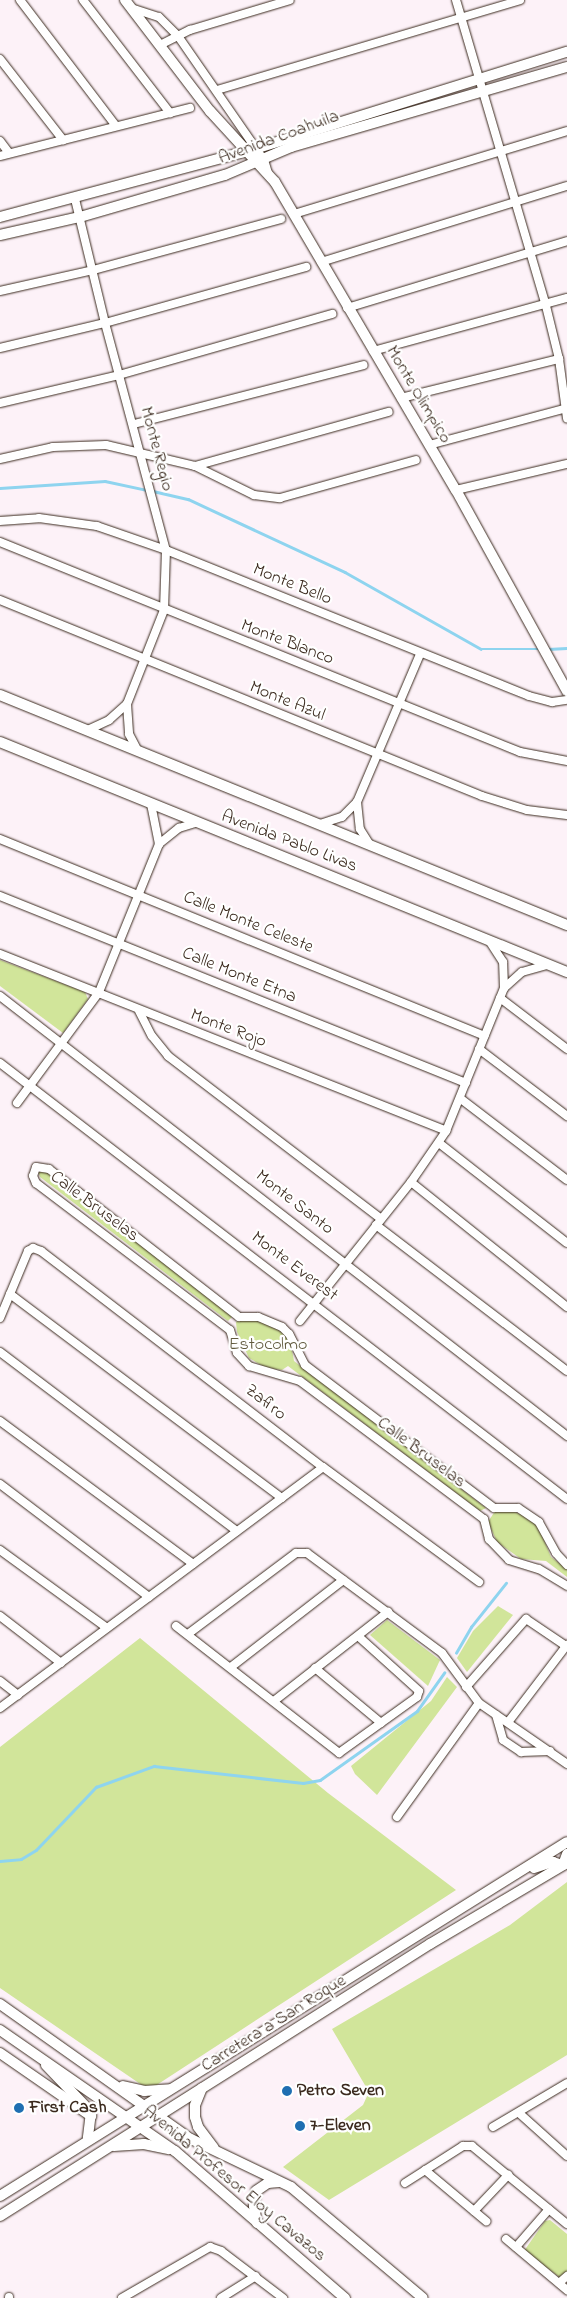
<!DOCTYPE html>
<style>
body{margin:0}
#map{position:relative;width:567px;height:2298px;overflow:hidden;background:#fdf2f8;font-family:"Indie Flower",sans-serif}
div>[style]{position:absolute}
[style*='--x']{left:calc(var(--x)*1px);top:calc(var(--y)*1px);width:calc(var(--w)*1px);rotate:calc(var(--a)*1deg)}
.green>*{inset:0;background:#d1e59a}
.stream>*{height:2.5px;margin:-1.25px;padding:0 1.25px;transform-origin:1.25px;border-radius:1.25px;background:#8ed4ef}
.roads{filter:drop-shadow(0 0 1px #3b2a1e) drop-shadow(0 0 1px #3b2a1e)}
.street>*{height:8px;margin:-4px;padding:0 4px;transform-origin:4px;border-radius:4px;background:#fff}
.secondary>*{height:10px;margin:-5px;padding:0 5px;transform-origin:5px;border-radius:5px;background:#fff}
.dots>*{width:14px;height:14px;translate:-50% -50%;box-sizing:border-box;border:2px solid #fff;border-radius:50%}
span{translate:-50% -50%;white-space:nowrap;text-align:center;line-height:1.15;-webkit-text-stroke:4.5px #fff;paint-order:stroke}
.street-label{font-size:18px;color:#3b2a1e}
.park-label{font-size:18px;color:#60593d}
.poi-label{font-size:18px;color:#3b2a1e;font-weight:700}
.left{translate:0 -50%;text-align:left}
</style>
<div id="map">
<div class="green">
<i style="clip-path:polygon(0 960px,85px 992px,88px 999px,63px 1033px,0 986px)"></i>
<i style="clip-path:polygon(42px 1168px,230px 1313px,232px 1317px,228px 1321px,40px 1177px,38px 1171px)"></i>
<i style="clip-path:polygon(242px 1319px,254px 1319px,274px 1325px,290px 1339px,294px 1361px,486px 1508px,480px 1511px,288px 1366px,282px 1370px,266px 1368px,249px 1358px,237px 1332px,236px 1322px)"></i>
<i style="clip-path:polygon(506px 1509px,523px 1515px,538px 1525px,551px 1557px,567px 1569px,567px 1577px,546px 1561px,521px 1559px,497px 1542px,488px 1522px,495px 1511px)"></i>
<i style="clip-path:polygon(498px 1606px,513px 1615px,467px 1672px,457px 1658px,473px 1631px)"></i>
<i style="clip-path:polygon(387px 1620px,440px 1660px,428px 1686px,370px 1635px)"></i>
<i style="clip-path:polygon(140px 1638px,328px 1793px,456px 1890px,149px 2090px,0 1988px,0 1747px)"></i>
<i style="clip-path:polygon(447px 1677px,457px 1687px,377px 1795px,355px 1774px,351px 1766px,431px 1701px)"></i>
<i style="clip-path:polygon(567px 1882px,567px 2055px,329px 2200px,283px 2167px,363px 2105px,369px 2092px,332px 2029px,510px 1925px)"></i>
<i style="clip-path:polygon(550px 2220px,567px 2234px,567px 2273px,562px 2279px,524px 2251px,545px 2221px)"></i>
</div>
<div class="stream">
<i style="--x:0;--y:488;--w:105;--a:-3.8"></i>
<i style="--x:105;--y:481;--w:43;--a:12.1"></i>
<i style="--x:153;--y:491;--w:36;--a:13"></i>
<i style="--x:188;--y:499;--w:173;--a:24.9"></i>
<i style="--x:345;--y:572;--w:156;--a:29.5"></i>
<i style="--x:481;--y:649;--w:59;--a:0"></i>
<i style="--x:548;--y:649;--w:19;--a:-3"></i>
<i style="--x:456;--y:1653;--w:30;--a:-60"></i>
<i style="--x:471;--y:1627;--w:56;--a:-51.5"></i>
<i style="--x:0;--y:1861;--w:21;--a:-5"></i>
<i style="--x:21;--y:1859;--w:17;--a:-31"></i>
<i style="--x:36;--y:1850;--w:87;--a:-46.4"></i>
<i style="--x:96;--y:1787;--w:62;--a:-19.9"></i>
<i style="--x:154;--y:1766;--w:150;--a:6.5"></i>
<i style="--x:303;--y:1783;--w:17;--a:-10"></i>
<i style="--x:320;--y:1780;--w:119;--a:-35.4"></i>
<i style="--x:417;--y:1711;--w:47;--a:-54.6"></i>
</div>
<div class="roads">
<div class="street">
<i style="--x:20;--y:0;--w:158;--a:52.7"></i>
<i style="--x:83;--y:0;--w:143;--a:52.4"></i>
<i style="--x:456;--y:0;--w:319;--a:73.6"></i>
<i style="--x:546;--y:306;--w:55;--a:76.2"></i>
<i style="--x:559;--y:359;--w:60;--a:82.3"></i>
<i style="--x:131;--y:8;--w:29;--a:18"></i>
<i style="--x:159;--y:17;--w:27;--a:45"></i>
<i style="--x:178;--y:36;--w:151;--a:55.3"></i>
<i style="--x:264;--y:160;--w:14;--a:73"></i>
<i style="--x:160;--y:45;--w:34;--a:-27"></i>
<i style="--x:190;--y:30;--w:104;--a:-16.7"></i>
<i style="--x:0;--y:59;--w:103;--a:52.1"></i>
<i style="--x:217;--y:90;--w:316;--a:-16.5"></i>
<i style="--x:0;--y:141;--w:15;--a:53"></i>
<i style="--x:0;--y:156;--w:196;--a:-14.2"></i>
<i style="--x:75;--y:199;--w:128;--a:76.4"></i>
<i style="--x:105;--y:323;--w:235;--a:75"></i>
<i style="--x:166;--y:550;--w:60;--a:91.9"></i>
<i style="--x:164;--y:610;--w:101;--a:111.5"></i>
<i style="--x:127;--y:704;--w:30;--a:86"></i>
<i style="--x:129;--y:734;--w:17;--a:62"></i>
<i style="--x:294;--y:214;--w:285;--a:-16.9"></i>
<i style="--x:321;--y:262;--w:257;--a:-17.2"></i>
<i style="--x:0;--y:291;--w:95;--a:-12.7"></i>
<i style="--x:93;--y:270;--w:195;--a:-15.2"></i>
<i style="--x:347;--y:308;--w:230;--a:-16.9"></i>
<i style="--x:0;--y:348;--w:108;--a:-13.4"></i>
<i style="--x:105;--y:323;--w:209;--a:-15.6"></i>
<i style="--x:373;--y:351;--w:201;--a:-15.3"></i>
<i style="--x:401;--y:398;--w:163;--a:-13.9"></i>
<i style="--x:0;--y:403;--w:122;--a:-13.2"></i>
<i style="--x:119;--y:375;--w:222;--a:-16"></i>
<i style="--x:134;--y:424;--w:237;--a:-14.4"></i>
<i style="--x:429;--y:445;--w:143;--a:-15"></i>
<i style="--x:0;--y:459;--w:54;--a:-12.8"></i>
<i style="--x:53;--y:447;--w:53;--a:-2.2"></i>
<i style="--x:106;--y:445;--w:91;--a:13.3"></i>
<i style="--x:195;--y:466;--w:66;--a:26.2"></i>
<i style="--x:254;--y:495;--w:26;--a:7"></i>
<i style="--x:280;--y:498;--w:141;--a:-15.6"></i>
<i style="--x:195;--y:466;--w:201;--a:-15.6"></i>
<i style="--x:456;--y:490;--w:114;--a:-13.2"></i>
<i style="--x:0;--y:521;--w:39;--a:-4"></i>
<i style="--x:39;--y:518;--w:59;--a:7.9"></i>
<i style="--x:97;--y:526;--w:73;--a:19.2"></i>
<i style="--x:166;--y:550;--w:391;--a:21.9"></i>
<i style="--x:529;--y:696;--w:24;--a:15"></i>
<i style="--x:552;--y:702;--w:15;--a:-8"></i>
<i style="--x:0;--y:542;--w:561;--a:21.99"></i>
<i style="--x:520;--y:752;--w:48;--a:10.8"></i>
<i style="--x:0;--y:600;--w:520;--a:22.13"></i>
<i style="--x:482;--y:796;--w:47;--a:17.3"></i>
<i style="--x:527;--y:810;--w:40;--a:7.1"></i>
<i style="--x:90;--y:729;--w:21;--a:-25"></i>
<i style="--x:109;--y:720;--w:24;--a:-42"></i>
<i style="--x:357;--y:802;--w:27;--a:84"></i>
<i style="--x:360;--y:829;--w:19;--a:58"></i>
<i style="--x:151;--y:804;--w:41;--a:78.7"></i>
<i style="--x:320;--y:824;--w:23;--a:-18"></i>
<i style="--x:342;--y:817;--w:21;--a:-45"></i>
<i style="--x:357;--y:802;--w:161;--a:-66.9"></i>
<i style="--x:0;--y:839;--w:523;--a:22.11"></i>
<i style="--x:0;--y:896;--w:502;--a:21.86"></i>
<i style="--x:0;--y:954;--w:480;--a:21.6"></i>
<i style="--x:504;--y:988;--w:24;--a:-42"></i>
<i style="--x:522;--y:972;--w:26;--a:-16"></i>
<i style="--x:0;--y:996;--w:718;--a:37.81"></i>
<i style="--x:500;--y:998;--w:84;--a:37.3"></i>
<i style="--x:139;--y:1011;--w:28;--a:63"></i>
<i style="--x:152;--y:1036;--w:26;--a:51"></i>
<i style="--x:168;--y:1056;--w:268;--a:37.4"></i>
<i style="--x:479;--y:1049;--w:111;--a:37.3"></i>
<i style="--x:0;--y:1063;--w:715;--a:37.56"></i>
<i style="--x:461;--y:1099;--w:133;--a:37.4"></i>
<i style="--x:17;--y:1103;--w:138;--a:-53.5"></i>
<i style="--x:99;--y:992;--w:160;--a:-67.9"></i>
<i style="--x:159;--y:844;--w:26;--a:-39"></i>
<i style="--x:179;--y:828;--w:17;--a:-17"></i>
<i style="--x:439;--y:1143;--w:162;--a:38"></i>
<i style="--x:411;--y:1182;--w:200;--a:38.7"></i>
<i style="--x:376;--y:1225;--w:240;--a:37.4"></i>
<i style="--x:10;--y:1294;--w:340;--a:36.9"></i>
<i style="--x:0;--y:1318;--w:73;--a:-67.3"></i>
<i style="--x:28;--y:1251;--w:6;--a:-31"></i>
<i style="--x:33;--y:1248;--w:9;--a:21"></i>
<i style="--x:41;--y:1251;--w:355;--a:37.5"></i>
<i style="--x:323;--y:1467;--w:194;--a:36.4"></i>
<i style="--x:300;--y:1321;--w:178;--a:-51.4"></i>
<i style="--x:411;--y:1182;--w:62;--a:-55.5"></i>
<i style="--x:446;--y:1131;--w:154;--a:-67.9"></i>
<i style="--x:504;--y:988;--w:26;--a:-92"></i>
<i style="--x:503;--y:962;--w:24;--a:-123"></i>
<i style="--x:0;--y:1352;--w:297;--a:37.1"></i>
<i style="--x:0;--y:1421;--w:240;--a:36.5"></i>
<i style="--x:0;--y:1484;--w:187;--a:37.2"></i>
<i style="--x:0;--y:1550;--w:132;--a:36.1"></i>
<i style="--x:567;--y:1565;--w:16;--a:-133"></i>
<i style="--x:556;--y:1553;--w:35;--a:-119"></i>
<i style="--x:539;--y:1522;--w:25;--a:-146"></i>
<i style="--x:518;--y:1508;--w:24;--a:180"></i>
<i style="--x:494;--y:1508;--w:237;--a:-142.9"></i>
<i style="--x:305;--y:1365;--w:35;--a:-117"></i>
<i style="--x:289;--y:1334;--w:10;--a:-135"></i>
<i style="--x:282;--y:1327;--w:26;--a:-157"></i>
<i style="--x:258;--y:1317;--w:19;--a:180"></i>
<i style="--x:239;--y:1317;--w:241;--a:-142.1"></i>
<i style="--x:49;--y:1169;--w:13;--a:-171"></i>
<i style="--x:36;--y:1167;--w:9;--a:108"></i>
<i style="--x:33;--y:1176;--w:8;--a:67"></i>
<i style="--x:36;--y:1183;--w:243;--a:37.2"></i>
<i style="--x:230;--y:1330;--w:24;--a:73"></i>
<i style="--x:237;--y:1353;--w:18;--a:47"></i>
<i style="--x:249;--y:1366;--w:53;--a:16.4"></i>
<i style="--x:300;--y:1381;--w:230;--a:36.9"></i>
<i style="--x:484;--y:1519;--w:21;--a:76"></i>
<i style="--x:489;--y:1539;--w:29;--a:46"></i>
<i style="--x:509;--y:1560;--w:31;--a:17"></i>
<i style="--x:539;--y:1569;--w:33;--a:31"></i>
<i style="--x:0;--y:1616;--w:77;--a:37.6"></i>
<i style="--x:176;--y:1626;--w:207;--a:37.9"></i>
<i style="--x:339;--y:1753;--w:96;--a:-35.7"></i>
<i style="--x:417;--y:1697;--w:6;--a:-72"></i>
<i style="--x:419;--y:1691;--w:81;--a:-138"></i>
<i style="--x:188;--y:1634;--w:135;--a:-36.9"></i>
<i style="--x:296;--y:1553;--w:11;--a:0"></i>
<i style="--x:307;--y:1553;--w:168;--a:36.5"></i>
<i style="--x:442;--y:1653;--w:62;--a:53.5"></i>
<i style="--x:479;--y:1703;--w:107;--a:34.7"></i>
<i style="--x:231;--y:1667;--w:142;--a:-37.8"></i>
<i style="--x:315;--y:1668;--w:86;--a:39.8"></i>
<i style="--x:0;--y:1681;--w:23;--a:38"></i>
<i style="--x:466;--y:1687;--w:91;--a:-48.6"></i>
<i style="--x:526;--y:1619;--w:48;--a:34"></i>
<i style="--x:274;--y:1701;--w:145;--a:-38"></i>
<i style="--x:0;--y:1708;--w:403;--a:-36.7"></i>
<i style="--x:496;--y:1715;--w:26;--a:74"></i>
<i style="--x:503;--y:1740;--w:22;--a:34"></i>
<i style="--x:521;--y:1752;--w:29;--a:-2"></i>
<i style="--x:509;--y:1721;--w:96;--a:-52.7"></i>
<i style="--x:397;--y:1817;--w:140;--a:-54.3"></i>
<i style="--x:519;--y:2113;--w:64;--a:41.9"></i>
<i style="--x:493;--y:2127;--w:86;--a:-30.7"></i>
<i style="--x:425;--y:2170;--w:80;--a:39.9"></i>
<i style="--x:405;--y:2183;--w:69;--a:-32.5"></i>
<i style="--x:463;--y:2146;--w:9;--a:0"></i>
<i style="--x:472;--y:2146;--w:123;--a:39.4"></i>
<i style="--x:474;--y:2211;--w:50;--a:-46.6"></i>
<i style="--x:506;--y:2239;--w:80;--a:39.9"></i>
<i style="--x:516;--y:2247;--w:50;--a:-49"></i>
<i style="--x:559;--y:2283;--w:11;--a:-41"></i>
<i style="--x:9;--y:2297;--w:1;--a:90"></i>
<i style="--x:122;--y:2298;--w:102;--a:-30.1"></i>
<i style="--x:210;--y:2247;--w:12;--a:20"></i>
<i style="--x:221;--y:2251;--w:78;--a:37.2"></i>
<i style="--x:221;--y:2298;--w:41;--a:-32.2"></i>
</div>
<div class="secondary">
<i style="--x:125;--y:0;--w:140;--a:52.6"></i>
<i style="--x:210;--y:111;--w:96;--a:47.5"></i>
<i style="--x:275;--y:182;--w:357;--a:59.6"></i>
<i style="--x:456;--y:490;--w:230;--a:61.1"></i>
<i style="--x:0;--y:217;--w:253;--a:-14.9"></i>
<i style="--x:245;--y:152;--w:337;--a:-17.3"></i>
<i style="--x:0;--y:235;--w:82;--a:-12.7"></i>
<i style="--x:80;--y:217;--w:151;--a:-16.2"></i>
<i style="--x:225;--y:175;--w:72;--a:-23"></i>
<i style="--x:291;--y:147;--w:287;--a:-16.2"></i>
<i style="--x:0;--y:695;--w:612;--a:22.08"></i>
<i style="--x:0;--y:742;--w:612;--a:22.08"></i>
<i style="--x:534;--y:1868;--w:20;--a:-18"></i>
<i style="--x:553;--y:1862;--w:10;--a:17"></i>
<i style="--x:563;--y:1865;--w:12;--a:-70"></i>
<i style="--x:0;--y:2004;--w:234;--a:35.3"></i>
<i style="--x:191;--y:2139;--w:111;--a:25.6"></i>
<i style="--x:291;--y:2187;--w:172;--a:40.1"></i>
<i style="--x:0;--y:2030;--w:213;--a:34.7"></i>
<i style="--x:175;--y:2151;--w:225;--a:40.9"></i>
<i style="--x:0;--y:2053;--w:111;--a:34.7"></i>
<i style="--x:46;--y:2065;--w:65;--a:46.2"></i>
<i style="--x:91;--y:2112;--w:26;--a:97"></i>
<i style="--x:123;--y:2086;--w:22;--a:13"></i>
<i style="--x:144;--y:2091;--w:26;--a:-4"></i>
<i style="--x:202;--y:2088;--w:18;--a:112"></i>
<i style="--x:195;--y:2105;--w:12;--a:90"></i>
<i style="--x:195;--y:2117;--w:10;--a:73"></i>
<i style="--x:198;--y:2127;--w:26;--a:53"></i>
<i style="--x:114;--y:2146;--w:30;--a:-4"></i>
<i style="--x:144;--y:2144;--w:25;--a:12"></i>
<i style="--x:0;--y:2196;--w:668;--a:-31.98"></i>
<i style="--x:0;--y:2216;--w:509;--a:-32.32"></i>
<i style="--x:430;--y:1944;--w:159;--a:-30.6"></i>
<i style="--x:257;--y:2223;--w:17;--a:-100"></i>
<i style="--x:254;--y:2206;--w:15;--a:-82"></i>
<i style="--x:256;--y:2191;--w:14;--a:-34"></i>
<i style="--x:268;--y:2183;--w:11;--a:-5"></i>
</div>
</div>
<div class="dots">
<i style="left:287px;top:2091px;background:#1f6fb2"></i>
<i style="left:19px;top:2108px;background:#1f6fb2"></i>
<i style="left:300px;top:2126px;background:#1f6fb2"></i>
</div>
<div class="street-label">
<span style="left:279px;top:138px;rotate:-20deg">Avenida Coahuila</span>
<span style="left:418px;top:395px;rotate:59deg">Monte Olimpico</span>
<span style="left:156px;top:449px;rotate:75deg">Monte Regio</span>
<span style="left:292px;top:585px;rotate:22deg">Monte Bello</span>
<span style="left:287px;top:643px;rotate:21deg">Monte Blanco</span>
<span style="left:287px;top:702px;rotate:22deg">Monte Azul</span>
<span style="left:289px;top:842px;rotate:21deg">Avenida Pablo Livas</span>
<span style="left:248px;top:923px;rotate:22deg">Calle Monte Celeste</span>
<span style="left:239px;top:976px;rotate:22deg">Calle Monte Etna</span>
<span style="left:228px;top:1029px;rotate:21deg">Monte Rojo</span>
<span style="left:294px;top:1203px;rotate:38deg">Monte Santo</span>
<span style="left:94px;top:1207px;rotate:37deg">Calle Bruselas</span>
<span style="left:294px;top:1267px;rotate:37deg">Monte Everest</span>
<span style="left:265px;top:1403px;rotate:38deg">Zafiro</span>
<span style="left:421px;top:1453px;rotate:37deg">Calle Bruselas</span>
<span style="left:274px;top:2024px;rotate:-32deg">Carretera a San Roque</span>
<span style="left:234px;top:2184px;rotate:40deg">Avenida Profesor Eloy Cavazos</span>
</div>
<div class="park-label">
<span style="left:268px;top:1345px">Estocolmo</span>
</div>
<div class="poi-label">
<span class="left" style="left:297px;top:2091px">Petro Seven</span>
<span class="left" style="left:29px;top:2108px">First Cash</span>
<span class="left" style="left:310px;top:2126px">7-Eleven</span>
</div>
</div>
